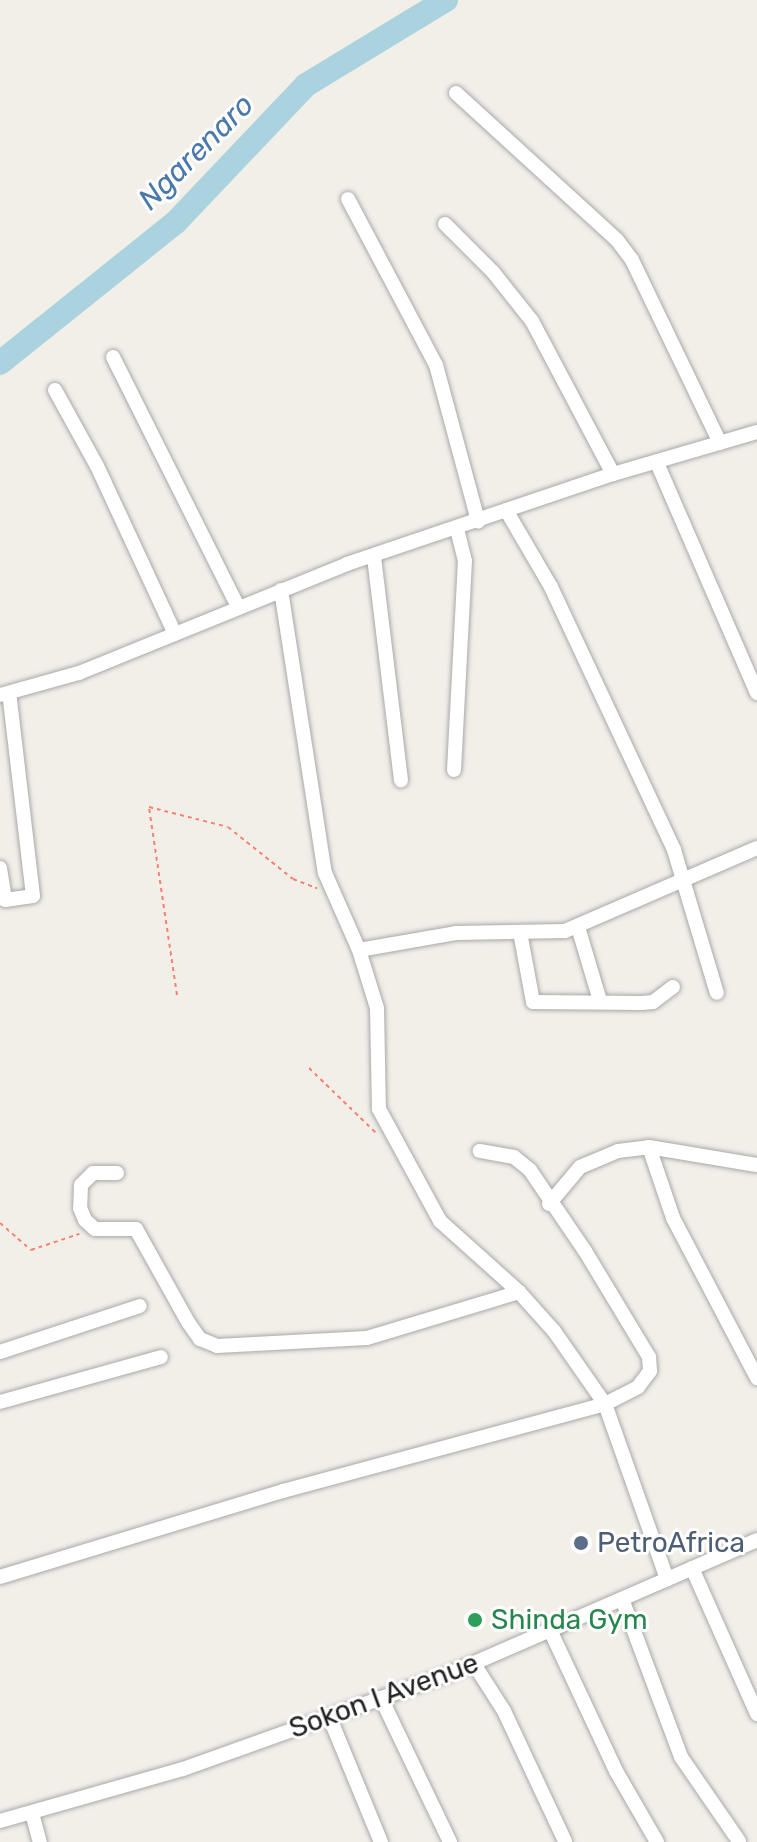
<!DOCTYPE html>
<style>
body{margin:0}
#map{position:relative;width:757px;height:1842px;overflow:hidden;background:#f2efe9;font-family:Rubik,sans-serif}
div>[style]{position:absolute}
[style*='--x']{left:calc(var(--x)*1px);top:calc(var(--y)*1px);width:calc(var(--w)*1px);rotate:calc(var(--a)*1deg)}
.river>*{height:24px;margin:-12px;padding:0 12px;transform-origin:12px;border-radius:12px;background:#aad3df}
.path>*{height:2px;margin-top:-1px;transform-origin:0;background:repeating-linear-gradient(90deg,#fa8072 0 4px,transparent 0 8px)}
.roads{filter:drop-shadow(0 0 2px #a9a9a9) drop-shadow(0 0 2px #a9a9a9)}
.minor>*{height:14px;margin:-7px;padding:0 7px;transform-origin:7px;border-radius:7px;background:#fff}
.dots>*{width:22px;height:22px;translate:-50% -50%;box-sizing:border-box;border:4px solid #fff;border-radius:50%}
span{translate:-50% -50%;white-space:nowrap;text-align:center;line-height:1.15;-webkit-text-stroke:6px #fff;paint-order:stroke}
.service-label{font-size:28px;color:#4e5e75}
.left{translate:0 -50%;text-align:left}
.leisure-label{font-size:28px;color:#27864d}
.street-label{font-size:28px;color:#222}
.water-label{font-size:30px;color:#4a7aab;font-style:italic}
</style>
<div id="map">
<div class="river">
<i style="--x:0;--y:363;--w:224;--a:-38.7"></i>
<i style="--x:175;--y:223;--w:190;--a:-46.5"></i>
<i style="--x:306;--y:85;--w:164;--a:-31.3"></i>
</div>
<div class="path">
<i style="--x:177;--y:995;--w:190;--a:-98.5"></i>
<i style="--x:149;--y:807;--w:81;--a:14.2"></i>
<i style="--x:228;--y:827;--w:83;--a:38.7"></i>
<i style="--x:293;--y:879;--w:26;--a:21"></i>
<i style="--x:309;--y:1068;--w:93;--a:44.1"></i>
<i style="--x:0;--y:1223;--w:41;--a:41.1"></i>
<i style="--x:31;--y:1250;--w:51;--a:-18.4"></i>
</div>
<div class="roads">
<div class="minor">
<i style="--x:456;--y:93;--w:218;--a:42.4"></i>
<i style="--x:617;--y:240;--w:25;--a:53"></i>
<i style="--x:632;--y:260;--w:203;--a:64.3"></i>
<i style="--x:348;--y:199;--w:188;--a:62.1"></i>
<i style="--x:436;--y:365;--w:162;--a:74.9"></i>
<i style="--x:445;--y:224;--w:68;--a:45"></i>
<i style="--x:493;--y:272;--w:63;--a:51.5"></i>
<i style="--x:532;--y:321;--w:173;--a:62.1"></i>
<i style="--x:113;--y:357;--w:280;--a:63.4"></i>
<i style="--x:55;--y:390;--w:87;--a:61.1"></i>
<i style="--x:97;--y:466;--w:185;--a:65.1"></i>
<i style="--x:657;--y:463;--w:251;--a:66.5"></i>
<i style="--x:506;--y:510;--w:89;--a:59.7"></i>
<i style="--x:551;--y:587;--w:290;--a:64.9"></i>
<i style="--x:674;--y:850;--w:149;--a:73.3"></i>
<i style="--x:374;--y:557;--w:225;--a:83.1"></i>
<i style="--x:281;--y:590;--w:286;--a:81.2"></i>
<i style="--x:325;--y:873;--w:84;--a:66.2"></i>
<i style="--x:359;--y:950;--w:61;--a:72.8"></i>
<i style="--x:377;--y:1008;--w:101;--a:88.9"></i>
<i style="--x:379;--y:1109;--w:128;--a:61.4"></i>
<i style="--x:440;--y:1221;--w:106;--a:41.9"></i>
<i style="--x:519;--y:1292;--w:52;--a:48.1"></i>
<i style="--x:554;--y:1331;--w:89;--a:55.1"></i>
<i style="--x:605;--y:1404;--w:186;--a:70.5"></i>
<i style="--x:0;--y:695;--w:82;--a:-15.6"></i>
<i style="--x:79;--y:673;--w:289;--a:-22.1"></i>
<i style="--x:347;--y:564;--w:281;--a:-18.7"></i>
<i style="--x:613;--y:474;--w:150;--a:-16.3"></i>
<i style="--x:454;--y:770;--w:209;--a:-87"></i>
<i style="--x:465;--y:561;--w:34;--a:-104"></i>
<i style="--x:0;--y:868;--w:32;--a:81"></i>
<i style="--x:5;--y:900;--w:28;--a:-8"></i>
<i style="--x:33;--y:896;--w:204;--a:-96.7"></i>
<i style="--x:578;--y:927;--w:77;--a:73.4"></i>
<i style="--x:520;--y:932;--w:71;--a:79.5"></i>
<i style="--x:533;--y:1002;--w:109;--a:0.5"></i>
<i style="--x:642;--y:1003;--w:11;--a:-5"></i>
<i style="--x:653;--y:1002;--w:25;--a:-37"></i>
<i style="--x:359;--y:950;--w:98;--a:-9.9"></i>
<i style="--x:456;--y:933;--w:109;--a:-1.1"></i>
<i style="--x:565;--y:931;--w:209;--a:-23.4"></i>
<i style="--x:649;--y:1147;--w:75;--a:71.3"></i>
<i style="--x:673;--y:1218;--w:181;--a:62.3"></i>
<i style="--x:117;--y:1173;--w:24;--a:180"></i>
<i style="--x:93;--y:1173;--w:17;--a:135"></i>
<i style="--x:81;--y:1185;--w:23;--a:92"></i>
<i style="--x:80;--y:1208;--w:13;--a:67"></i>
<i style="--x:85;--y:1220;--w:13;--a:42"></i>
<i style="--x:95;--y:1229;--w:41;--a:0"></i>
<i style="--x:136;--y:1229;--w:107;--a:60.8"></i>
<i style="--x:188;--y:1322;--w:21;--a:55"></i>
<i style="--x:200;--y:1339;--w:18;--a:22"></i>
<i style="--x:217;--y:1346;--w:150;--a:-3.1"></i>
<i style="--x:367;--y:1338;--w:159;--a:-16.8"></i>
<i style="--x:549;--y:1204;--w:48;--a:-50"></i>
<i style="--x:580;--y:1167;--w:41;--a:-22.8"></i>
<i style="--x:618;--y:1151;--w:31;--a:-7"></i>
<i style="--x:649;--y:1147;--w:109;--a:9.5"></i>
<i style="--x:0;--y:1352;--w:147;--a:-18.2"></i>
<i style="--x:0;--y:1402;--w:167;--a:-15.6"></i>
<i style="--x:692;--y:1568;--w:160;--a:66"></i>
<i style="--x:0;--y:1577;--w:296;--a:-16.9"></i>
<i style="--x:283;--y:1491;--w:334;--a:-15.1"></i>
<i style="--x:605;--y:1404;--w:37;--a:-27"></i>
<i style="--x:638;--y:1387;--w:20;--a:-53"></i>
<i style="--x:650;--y:1371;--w:14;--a:-94"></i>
<i style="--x:649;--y:1357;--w:124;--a:-121.1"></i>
<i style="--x:585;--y:1251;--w:98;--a:-124.2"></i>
<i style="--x:530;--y:1170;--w:21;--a:-141"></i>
<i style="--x:514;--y:1157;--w:35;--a:-170"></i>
<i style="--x:622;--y:1599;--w:169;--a:69.5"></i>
<i style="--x:681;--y:1757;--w:102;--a:55.4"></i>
<i style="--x:550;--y:1630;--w:156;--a:64.9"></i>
<i style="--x:616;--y:1771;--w:82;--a:60"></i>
<i style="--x:474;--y:1664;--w:56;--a:57.4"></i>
<i style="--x:504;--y:1711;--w:144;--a:64.9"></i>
<i style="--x:381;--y:1698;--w:160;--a:64.4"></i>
<i style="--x:329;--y:1716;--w:136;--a:67.6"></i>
<i style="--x:32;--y:1813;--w:30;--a:75"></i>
<i style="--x:0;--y:1821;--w:190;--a:-15.9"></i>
<i style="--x:183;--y:1769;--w:282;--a:-19.7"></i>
<i style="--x:449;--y:1674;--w:336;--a:-23.5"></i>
</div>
</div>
<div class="dots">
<i style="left:581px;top:1543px;background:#5c6f8a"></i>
<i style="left:475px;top:1620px;background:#2e9e5b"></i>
</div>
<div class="service-label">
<span class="left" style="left:597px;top:1543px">PetroAfrica</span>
</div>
<div class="leisure-label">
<span class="left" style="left:491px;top:1620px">Shinda Gym</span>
</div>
<div class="street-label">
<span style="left:384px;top:1696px;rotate:-20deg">Sokon I Avenue</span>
</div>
<div class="water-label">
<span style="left:196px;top:152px;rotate:-45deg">Ngarenaro</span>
</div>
</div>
